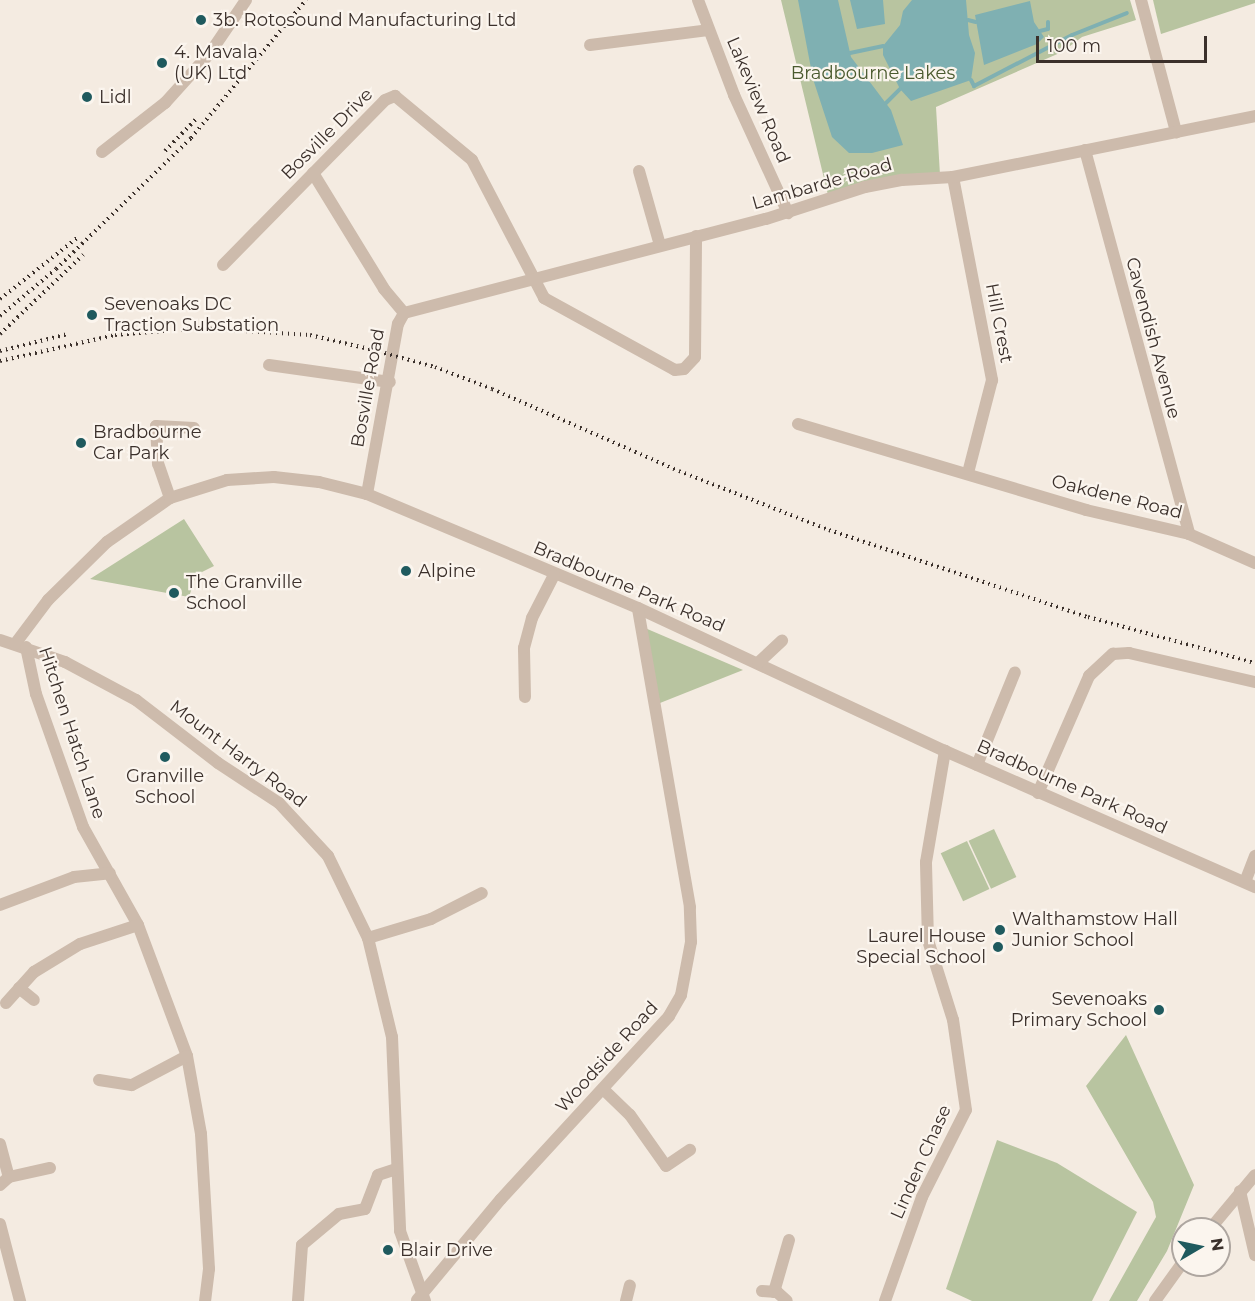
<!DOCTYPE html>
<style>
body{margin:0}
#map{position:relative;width:1255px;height:1301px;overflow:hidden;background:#f4ebe1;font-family:Montserrat,sans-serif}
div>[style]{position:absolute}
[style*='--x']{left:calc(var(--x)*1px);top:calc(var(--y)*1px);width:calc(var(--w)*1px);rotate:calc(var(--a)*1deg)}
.green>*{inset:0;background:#b8c4a0;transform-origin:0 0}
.water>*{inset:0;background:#7fb0b2}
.stream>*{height:4px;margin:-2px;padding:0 2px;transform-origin:2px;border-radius:2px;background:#7fb0b2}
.street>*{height:12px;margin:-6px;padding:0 6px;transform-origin:6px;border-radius:6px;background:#cdbbac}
.rail>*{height:4px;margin-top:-2px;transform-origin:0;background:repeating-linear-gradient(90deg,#3b302b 0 1.5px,transparent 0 6px)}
.dots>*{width:16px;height:16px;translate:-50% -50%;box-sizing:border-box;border:3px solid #fbf5ee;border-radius:50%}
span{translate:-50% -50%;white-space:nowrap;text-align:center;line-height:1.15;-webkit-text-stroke:4.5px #fbf5ee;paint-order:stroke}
.poi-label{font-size:18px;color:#3b302b}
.left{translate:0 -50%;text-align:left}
.right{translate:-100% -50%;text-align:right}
.park-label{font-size:18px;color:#4a5a2e}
.street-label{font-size:18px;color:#3b302b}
.north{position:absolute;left:1171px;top:1217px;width:60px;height:60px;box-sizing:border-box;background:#fbf5ee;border:2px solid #aea6a0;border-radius:50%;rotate:81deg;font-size:16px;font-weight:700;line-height:24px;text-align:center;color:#3b302b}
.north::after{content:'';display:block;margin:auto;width:21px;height:27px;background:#1f5a5e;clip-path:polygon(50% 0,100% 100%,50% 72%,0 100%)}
.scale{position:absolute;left:1036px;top:36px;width:171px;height:27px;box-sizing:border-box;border:3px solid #3b302b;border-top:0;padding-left:8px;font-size:18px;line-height:21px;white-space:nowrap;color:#3b302b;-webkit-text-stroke:4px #fbf5ee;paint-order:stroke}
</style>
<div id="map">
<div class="green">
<i style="clip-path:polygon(781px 0,1130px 0,1136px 20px,1082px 37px,1062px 52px,936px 107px,940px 175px,828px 195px)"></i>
<i style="clip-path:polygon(1153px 0,1255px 0,1255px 3px,1161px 34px)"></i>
<i style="clip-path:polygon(184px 519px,214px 566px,196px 575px,189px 597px,90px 579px)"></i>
<i style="clip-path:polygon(645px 628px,743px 670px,660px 703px)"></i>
<i style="left:994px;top:829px;width:53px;height:28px;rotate:65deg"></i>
<i style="left:967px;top:841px;width:53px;height:29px;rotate:65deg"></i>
<i style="clip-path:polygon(1126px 1035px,1194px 1185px,1167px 1251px,1137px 1301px,1109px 1301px,1156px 1217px,1153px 1202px,1086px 1086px)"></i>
<i style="clip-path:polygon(997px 1140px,1057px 1163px,1137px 1212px,1092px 1301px,972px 1301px,946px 1289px)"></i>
</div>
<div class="water">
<i style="clip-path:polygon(798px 0,838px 0,851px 57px,891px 110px,903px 145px,872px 153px,849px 153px,832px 137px,813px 79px)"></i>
<i style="clip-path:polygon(850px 0,883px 0,885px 24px,857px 29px)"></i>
<i style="clip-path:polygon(912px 0,966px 0,969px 35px,975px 53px,971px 80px,911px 101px,900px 89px,883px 55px,883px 46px,900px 25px,903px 11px)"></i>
<i style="clip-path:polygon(1030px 1px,1034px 22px,1044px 37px,1037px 44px,984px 65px,975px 15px)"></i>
</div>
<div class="stream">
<i style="--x:968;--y:20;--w:8;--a:14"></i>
<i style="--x:1040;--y:31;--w:8;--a:-14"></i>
<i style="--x:1048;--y:29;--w:7;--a:-90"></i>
<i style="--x:850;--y:53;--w:34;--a:-12"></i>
<i style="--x:971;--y:80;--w:7;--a:63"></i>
<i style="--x:974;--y:86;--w:110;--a:-27.5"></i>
<i style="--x:1072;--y:35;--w:59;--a:-21.8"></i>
<i style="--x:886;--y:103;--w:20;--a:-45"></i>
</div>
<div class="street">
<i style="--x:698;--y:0;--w:102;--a:69.2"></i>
<i style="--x:734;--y:95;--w:130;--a:65.4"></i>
<i style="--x:1141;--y:0;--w:137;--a:75.1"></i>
<i style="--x:590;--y:45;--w:119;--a:-7.2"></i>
<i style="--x:1085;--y:150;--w:398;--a:74.8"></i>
<i style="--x:102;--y:152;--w:80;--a:-37.9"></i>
<i style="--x:165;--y:103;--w:67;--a:-48"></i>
<i style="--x:210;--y:53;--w:64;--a:-55.8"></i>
<i style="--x:639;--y:171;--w:77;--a:74.2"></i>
<i style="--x:313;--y:173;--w:136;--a:58.5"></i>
<i style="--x:384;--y:289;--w:31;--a:50"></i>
<i style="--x:953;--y:177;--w:207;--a:79.1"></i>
<i style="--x:992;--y:380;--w:96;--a:104.5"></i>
<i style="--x:223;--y:265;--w:231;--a:-45.5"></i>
<i style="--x:385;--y:100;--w:11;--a:-22"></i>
<i style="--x:395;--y:96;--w:100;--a:39.7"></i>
<i style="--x:472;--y:160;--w:156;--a:62.4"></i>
<i style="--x:544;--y:298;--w:149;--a:28.8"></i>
<i style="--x:675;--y:370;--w:9;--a:-6"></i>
<i style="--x:684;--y:369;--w:16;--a:-47"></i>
<i style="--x:695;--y:357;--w:121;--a:-89.5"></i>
<i style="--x:404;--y:313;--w:374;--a:-14.6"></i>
<i style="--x:766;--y:219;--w:104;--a:-17.9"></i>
<i style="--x:865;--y:187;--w:38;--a:-11"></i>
<i style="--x:902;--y:180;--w:51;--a:-3.4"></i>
<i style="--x:953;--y:177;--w:308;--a:-11.4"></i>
<i style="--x:269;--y:365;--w:122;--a:8"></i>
<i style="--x:798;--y:424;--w:301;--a:16.6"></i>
<i style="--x:1086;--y:510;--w:106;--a:13.1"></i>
<i style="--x:1189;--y:534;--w:72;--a:23.7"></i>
<i style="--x:367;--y:494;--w:173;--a:-79.7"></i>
<i style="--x:398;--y:324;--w:13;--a:-61"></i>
<i style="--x:170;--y:498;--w:36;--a:-109"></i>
<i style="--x:158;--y:464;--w:38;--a:-93"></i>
<i style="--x:156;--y:426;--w:38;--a:3"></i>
<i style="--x:0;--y:640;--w:69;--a:18.7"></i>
<i style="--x:65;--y:662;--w:81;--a:28.2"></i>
<i style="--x:136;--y:700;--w:103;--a:37.5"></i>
<i style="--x:218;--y:763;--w:73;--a:33.3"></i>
<i style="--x:279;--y:803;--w:72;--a:47.2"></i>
<i style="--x:328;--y:856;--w:91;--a:64"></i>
<i style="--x:368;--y:938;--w:102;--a:76.4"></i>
<i style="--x:392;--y:1037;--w:194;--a:87.6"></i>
<i style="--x:400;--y:1231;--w:74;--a:70.3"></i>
<i style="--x:15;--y:644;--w:55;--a:-53.1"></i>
<i style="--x:48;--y:600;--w:83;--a:-44.5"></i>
<i style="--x:107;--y:542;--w:77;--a:-34.9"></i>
<i style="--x:170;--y:498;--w:60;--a:-17.5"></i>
<i style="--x:227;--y:480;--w:47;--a:-3.7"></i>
<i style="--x:274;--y:477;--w:45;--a:6.3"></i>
<i style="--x:319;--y:482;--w:49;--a:14"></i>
<i style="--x:367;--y:494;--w:294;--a:22.8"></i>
<i style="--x:638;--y:608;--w:339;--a:25"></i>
<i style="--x:945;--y:751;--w:339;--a:23.7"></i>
<i style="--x:26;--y:647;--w:48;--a:78"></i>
<i style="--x:36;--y:694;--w:141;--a:70.5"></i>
<i style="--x:83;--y:827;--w:112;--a:60.7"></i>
<i style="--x:138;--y:925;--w:140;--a:69.5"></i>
<i style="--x:187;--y:1056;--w:79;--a:79.8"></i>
<i style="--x:201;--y:1134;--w:135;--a:86.6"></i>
<i style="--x:209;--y:1269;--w:32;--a:97"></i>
<i style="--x:758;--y:663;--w:33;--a:-43"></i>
<i style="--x:525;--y:697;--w:49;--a:-91.2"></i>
<i style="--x:524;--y:648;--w:31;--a:-75"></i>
<i style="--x:532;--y:618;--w:48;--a:-62.9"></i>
<i style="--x:977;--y:765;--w:100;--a:-67.8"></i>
<i style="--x:1038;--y:793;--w:128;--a:-66.4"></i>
<i style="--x:1089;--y:676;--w:33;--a:-43"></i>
<i style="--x:1113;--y:654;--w:16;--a:-4"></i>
<i style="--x:1129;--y:653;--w:129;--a:13"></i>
<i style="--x:1245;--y:882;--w:28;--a:-69"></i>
<i style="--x:0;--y:905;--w:79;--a:-20.7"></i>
<i style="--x:74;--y:877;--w:36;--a:-6"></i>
<i style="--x:368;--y:938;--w:66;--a:-16.8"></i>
<i style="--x:431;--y:919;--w:57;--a:-27"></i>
<i style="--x:19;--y:988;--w:19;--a:39"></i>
<i style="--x:6;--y:1003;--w:42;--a:-47.9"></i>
<i style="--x:34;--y:972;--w:54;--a:-31.3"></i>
<i style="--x:80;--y:944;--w:61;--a:-18.1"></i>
<i style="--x:99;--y:1080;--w:33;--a:9"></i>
<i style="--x:132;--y:1085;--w:62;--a:-27.8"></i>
<i style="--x:603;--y:1089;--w:37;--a:44"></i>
<i style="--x:630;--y:1115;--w:62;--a:54.8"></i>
<i style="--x:666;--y:1166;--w:29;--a:-34"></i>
<i style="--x:0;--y:1144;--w:34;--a:75"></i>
<i style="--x:0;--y:1185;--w:12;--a:-42"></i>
<i style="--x:9;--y:1177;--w:42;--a:-12.4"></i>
<i style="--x:1240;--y:1191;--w:66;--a:76.8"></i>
<i style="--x:0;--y:1224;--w:80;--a:75.4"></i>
<i style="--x:1210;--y:1229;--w:70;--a:-50.2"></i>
<i style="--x:762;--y:1291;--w:15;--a:4"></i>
<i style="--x:777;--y:1292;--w:13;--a:42"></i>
<i style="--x:774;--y:1292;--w:54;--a:-73.9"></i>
<i style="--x:417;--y:1300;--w:131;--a:-50.3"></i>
<i style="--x:501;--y:1199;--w:248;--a:-47.4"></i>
<i style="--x:669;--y:1016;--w:24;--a:-60"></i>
<i style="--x:681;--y:995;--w:54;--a:-79.3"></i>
<i style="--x:691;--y:942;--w:35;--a:-92"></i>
<i style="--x:690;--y:907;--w:303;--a:-99.9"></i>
<i style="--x:298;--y:1301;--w:56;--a:-85.9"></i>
<i style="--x:302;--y:1245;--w:48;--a:-40"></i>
<i style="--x:339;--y:1214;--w:26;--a:-11"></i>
<i style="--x:365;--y:1209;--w:36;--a:-69"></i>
<i style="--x:378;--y:1175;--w:20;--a:-18"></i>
<i style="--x:626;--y:1301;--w:16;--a:-76"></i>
<i style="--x:885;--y:1301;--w:110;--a:-70.4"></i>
<i style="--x:922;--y:1197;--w:97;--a:-63.2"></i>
<i style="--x:966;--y:1110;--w:91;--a:-98.2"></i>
<i style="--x:953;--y:1020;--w:84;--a:-107.4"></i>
<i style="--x:928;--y:940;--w:78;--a:-91.5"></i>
<i style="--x:926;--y:862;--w:113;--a:-80.3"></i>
<i style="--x:1155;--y:1301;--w:48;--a:-54.3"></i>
</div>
<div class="rail">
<i style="--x:165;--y:151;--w:47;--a:-45.9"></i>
<i style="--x:0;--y:299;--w:98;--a:-38.4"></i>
<i style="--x:0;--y:316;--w:73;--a:-40"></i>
<i style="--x:56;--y:269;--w:188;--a:-44.1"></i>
<i style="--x:191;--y:138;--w:180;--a:-50.2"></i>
<i style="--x:0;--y:334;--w:115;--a:-43.6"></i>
<i style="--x:0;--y:351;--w:70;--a:-14"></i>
<i style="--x:0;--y:361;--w:118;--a:-12.7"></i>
<i style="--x:115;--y:335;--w:83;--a:-4.8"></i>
<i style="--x:198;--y:328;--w:112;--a:3.6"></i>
<i style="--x:310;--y:335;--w:65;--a:13.4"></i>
<i style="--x:373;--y:350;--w:64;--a:15.3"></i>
<i style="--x:435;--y:367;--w:61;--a:21.1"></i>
<i style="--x:492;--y:389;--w:204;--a:23.7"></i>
<i style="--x:679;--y:471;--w:161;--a:21.5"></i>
<i style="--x:829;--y:530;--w:273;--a:18.6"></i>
<i style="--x:1088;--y:617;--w:173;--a:15.4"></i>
</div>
<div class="dots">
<i style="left:201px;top:20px;background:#1f5a5e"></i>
<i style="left:162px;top:63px;background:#1f5a5e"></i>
<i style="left:87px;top:97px;background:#1f5a5e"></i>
<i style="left:92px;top:315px;background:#1f5a5e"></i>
<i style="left:81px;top:443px;background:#1f5a5e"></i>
<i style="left:406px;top:571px;background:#1f5a5e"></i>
<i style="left:174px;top:593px;background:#1f5a5e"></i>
<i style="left:165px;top:757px;background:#1f5a5e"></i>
<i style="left:1000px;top:930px;background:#1f5a5e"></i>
<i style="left:998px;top:947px;background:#1f5a5e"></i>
<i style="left:1159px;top:1010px;background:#1f5a5e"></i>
<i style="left:388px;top:1250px;background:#1f5a5e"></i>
</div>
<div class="poi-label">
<span class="left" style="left:213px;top:20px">3b. Rotosound Manufacturing Ltd</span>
<span class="left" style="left:174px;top:63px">4. Mavala<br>(UK) Ltd</span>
<span class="left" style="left:99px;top:97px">Lidl</span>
<span class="left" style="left:104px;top:315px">Sevenoaks DC<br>Traction Substation</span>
<span class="left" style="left:93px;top:443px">Bradbourne<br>Car Park</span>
<span class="left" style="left:418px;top:571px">Alpine</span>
<span class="left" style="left:186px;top:593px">The Granville<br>School</span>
<span style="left:165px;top:787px">Granville<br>School</span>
<span class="left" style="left:1012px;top:930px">Walthamstow Hall<br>Junior School</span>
<span class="right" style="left:986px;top:947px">Laurel House<br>Special School</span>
<span class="right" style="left:1147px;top:1010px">Sevenoaks<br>Primary School</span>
<span class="left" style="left:400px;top:1250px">Blair Drive</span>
</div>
<div class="park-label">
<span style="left:873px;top:73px">Bradbourne Lakes</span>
</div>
<div class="street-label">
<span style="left:758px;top:100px;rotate:67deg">Lakeview Road</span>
<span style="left:327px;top:134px;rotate:-45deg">Bosville Drive</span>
<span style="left:822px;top:184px;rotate:-16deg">Lambarde Road</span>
<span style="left:999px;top:323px;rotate:79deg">Hill Crest</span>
<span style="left:1153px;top:338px;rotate:75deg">Cavendish Avenue</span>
<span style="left:368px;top:388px;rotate:-80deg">Bosville Road</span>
<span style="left:1117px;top:497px;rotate:14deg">Oakdene Road</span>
<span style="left:629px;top:587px;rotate:23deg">Bradbourne Park Road</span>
<span style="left:72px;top:733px;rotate:72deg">Hitchen Hatch Lane</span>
<span style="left:238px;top:754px;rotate:37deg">Mount Harry Road</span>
<span style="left:1072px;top:787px;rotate:24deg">Bradbourne Park Road</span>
<span style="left:607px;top:1057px;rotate:-48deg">Woodside Road</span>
<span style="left:921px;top:1162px;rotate:-66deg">Linden Chase</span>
</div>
<div class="north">N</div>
<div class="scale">100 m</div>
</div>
